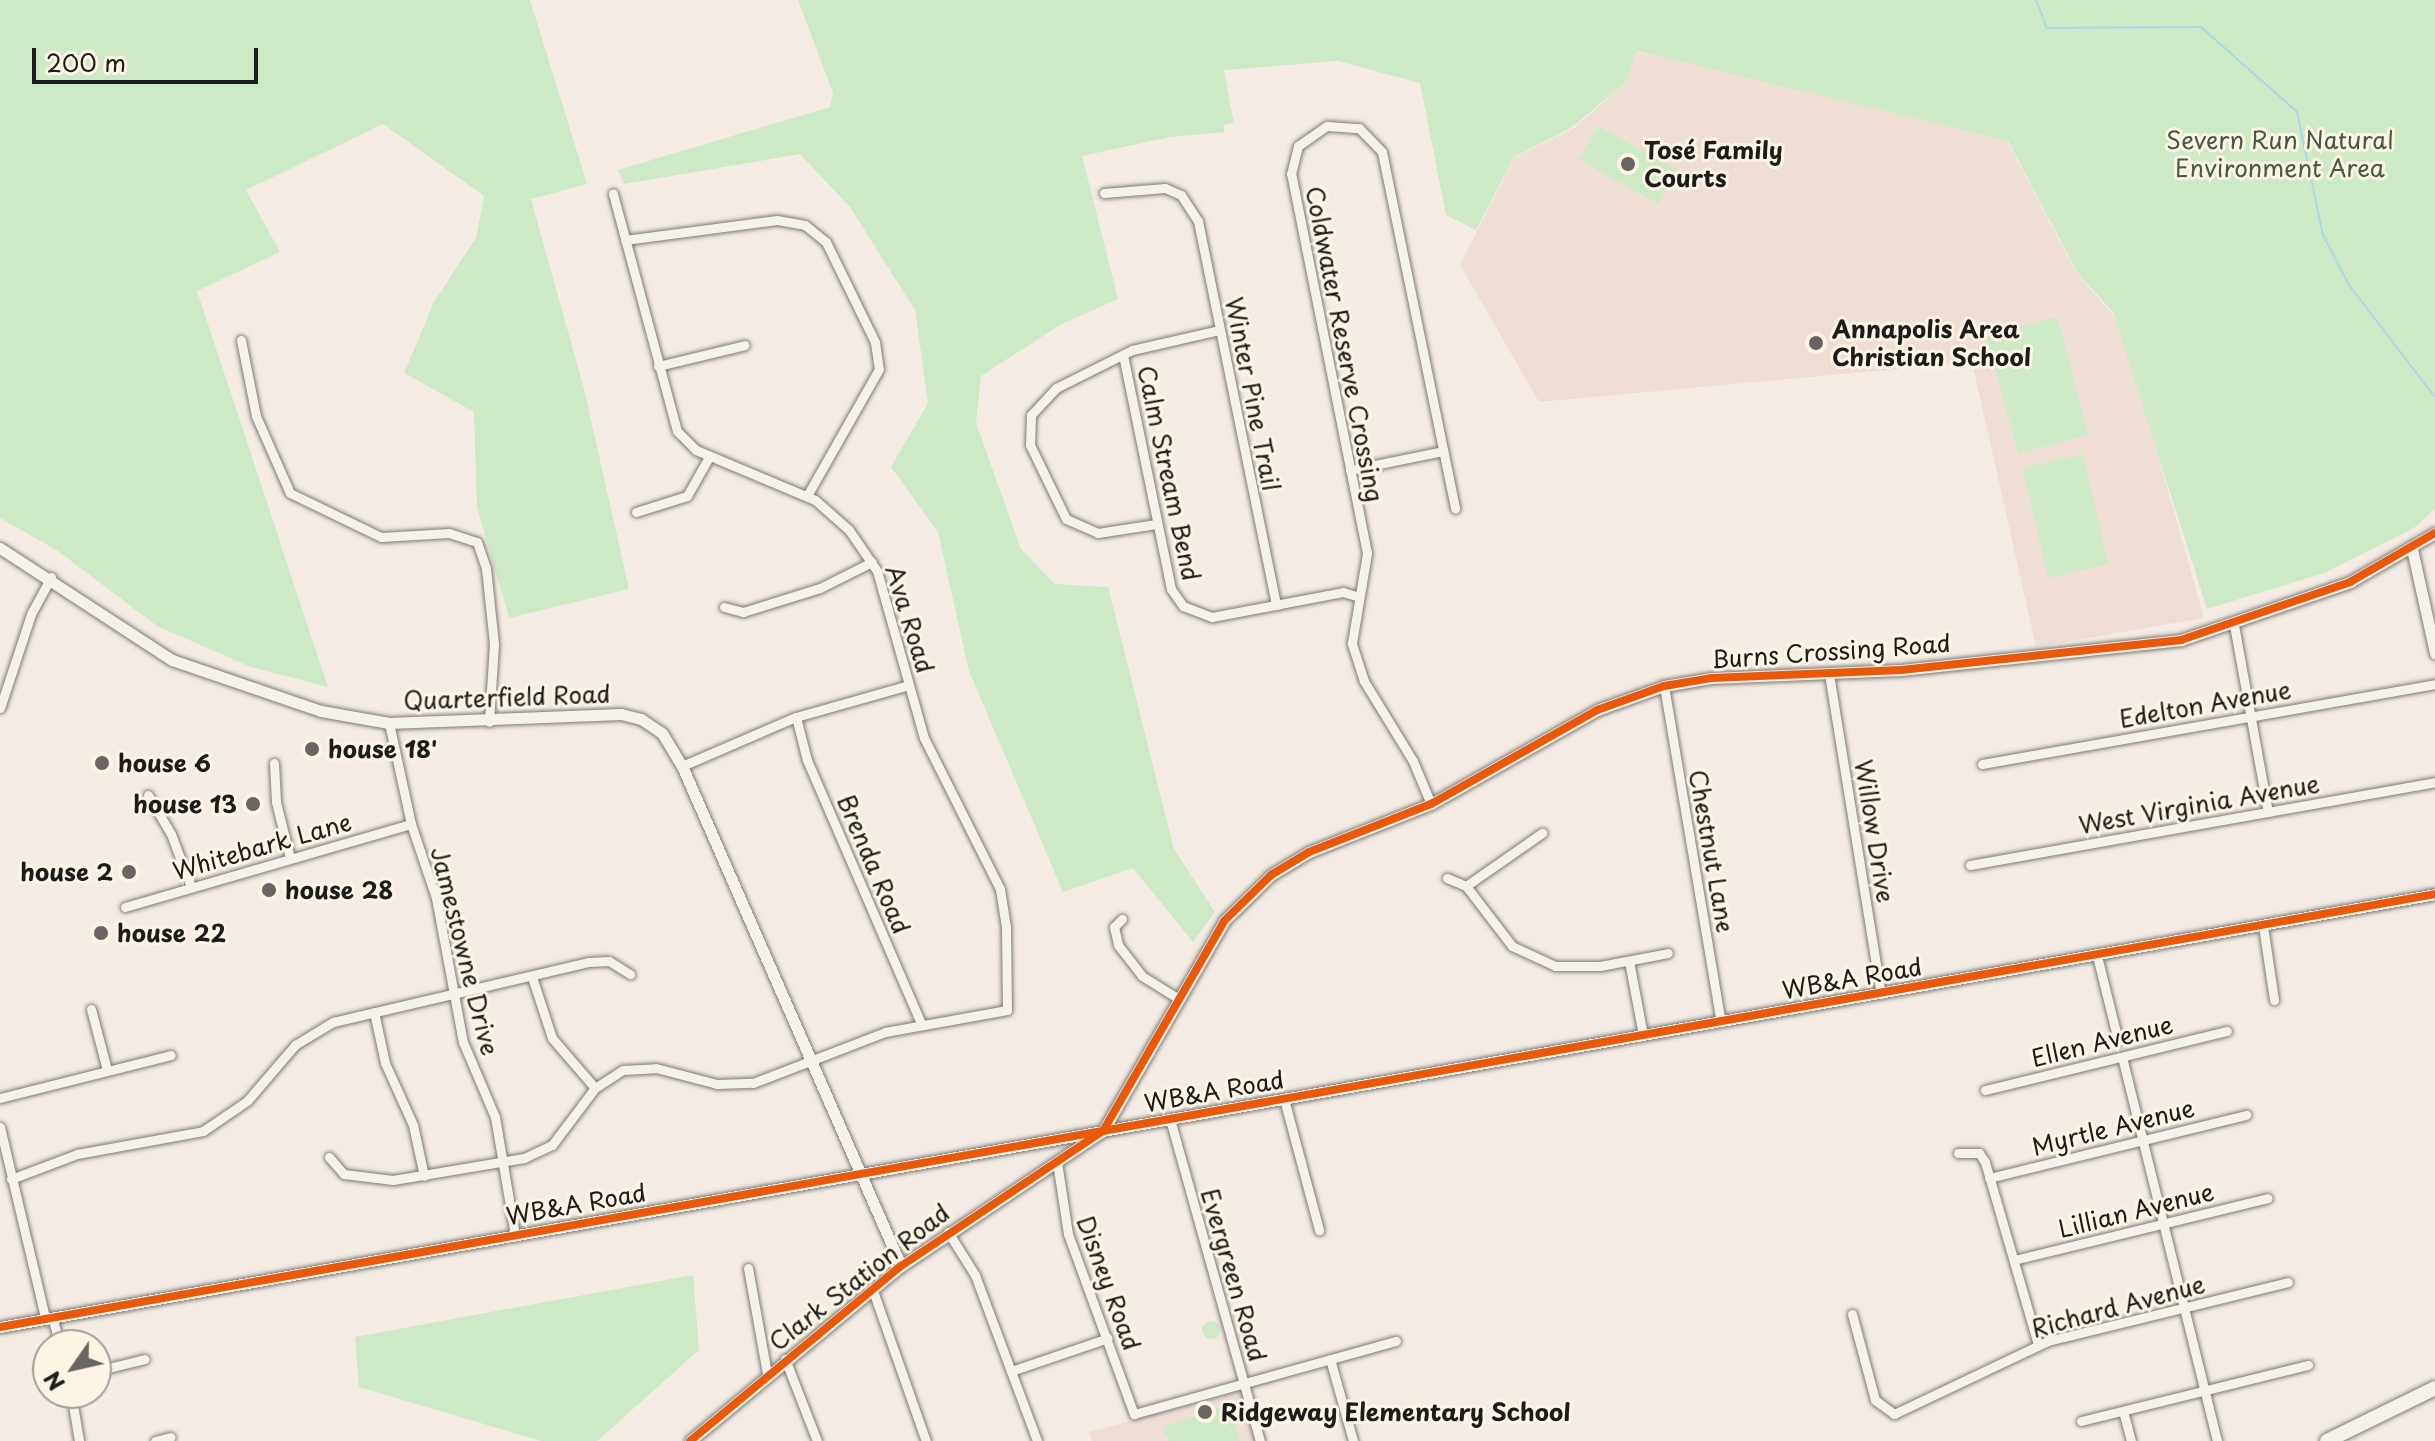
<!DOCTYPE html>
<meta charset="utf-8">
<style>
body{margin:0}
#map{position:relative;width:2435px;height:1441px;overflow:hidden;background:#f5ede5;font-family:"Playpen Sans",sans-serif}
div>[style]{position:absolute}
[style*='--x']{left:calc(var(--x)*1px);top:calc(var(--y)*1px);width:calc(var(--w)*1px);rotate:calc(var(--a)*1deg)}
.built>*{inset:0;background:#efded6}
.green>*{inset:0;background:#cde9c5;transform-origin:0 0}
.round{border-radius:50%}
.stream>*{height:2px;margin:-1px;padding:0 1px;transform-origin:1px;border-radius:1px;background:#abd6ea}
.roads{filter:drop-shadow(0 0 2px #7e7a76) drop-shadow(0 0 2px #7e7a76)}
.minor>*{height:9px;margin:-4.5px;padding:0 4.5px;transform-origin:4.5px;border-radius:4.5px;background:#f5f1eb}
.tertiary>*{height:11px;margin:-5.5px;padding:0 5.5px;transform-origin:5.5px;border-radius:5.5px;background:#f5f1eb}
.primary>*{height:14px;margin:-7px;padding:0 7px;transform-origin:7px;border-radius:7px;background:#f5f1eb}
.cycleway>*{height:8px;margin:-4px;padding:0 4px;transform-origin:4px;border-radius:4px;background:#e8590c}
.dots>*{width:22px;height:22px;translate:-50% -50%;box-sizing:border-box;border:4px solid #fcf5e5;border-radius:50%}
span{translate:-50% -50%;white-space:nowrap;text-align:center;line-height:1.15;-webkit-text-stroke:6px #fcf5e5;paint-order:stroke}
.park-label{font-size:24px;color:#475947}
.poi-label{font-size:24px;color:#1c1c1c;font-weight:700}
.left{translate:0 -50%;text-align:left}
.right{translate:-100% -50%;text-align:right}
.street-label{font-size:24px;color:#1c1c1c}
.north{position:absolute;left:32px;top:1329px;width:80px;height:80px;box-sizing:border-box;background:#fcf5e5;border:2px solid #a29e95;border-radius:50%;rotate:236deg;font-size:22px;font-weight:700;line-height:32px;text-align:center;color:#1c1c1c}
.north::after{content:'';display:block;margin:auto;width:28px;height:36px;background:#686562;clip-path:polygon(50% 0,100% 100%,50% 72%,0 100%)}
.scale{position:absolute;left:32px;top:48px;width:226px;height:36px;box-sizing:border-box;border:4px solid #1c1c1c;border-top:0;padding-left:10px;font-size:24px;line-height:28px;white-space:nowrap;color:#1c1c1c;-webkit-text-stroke:6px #fcf5e5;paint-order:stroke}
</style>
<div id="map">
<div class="built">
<i style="clip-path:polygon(1637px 52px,1998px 124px,2077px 274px,2121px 324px,2204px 618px,2036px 647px,1972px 362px,1539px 402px,1460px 265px,1514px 158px,1573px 129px,1626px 82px)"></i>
<i style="clip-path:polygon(1240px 1392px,1254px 1441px,1092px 1441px,1089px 1432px)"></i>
</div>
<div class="green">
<i style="clip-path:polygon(0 0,530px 0,587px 184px,531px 199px,584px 389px,629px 589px,509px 618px,477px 507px,474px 412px,404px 373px,434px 302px,476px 238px,484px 196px,383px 124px,246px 190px,280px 252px,197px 291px,328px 687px,251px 667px,157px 626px,58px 551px,0 518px)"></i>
<i style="clip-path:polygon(798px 0,2435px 0,2435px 509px,2414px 528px,2324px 573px,2207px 609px,2113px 312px,2078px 274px,2008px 141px,1637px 51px,1626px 82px,1571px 128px,1514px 157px,1476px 230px,1446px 215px,1420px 83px,1338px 61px,1224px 70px,1234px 123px,1223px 125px,1225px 132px,1170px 137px,1082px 156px,1118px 299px,1060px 325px,981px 376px,976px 423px,1021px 549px,1055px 584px,1108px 587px,1174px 849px,1215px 912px,1193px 942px,1133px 868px,1063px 892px,969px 671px,938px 532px,891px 467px,928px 403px,915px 310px,850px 207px,800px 154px,624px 184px,618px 170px,830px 107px,833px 93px)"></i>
<i style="left:1598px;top:126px;width:91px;height:39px;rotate:29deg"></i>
<i style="left:2057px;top:317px;width:122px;height:73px;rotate:75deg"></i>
<i style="left:2083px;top:454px;width:113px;height:62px;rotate:77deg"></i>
<i style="clip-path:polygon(693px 1275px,699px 1350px,597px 1441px,541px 1441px,359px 1387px,355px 1337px)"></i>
<i class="round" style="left:1202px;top:1321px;width:18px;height:18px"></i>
<i style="clip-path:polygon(1225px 1406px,1232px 1411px,1239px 1441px,1170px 1441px,1165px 1434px,1163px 1427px)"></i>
</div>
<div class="stream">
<i style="--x:2036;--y:0;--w:30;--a:69"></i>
<i style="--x:2047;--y:28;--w:154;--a:-0.4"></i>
<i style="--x:2201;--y:27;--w:128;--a:41.5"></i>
<i style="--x:2297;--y:112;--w:126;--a:78.1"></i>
<i style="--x:2323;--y:235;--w:56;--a:62.5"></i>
<i style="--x:2349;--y:285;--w:141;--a:52.5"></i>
</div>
<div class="roads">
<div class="minor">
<i style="--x:1104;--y:193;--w:61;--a:-4.7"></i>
<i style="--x:1165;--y:188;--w:17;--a:24"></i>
<i style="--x:1181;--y:195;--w:31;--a:57"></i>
<i style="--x:1198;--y:221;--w:392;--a:78.5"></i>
<i style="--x:625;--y:240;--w:153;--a:-7.5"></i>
<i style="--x:777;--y:220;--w:28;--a:10"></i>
<i style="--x:805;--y:225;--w:27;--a:39"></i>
<i style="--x:826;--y:242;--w:111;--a:63.9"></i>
<i style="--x:875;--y:342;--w:27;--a:82"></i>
<i style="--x:879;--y:369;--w:146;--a:119.6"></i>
<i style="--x:241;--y:340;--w:77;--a:78.8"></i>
<i style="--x:256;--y:416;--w:84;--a:66.2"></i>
<i style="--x:290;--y:493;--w:101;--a:25.8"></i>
<i style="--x:381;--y:537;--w:68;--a:-3.4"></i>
<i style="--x:449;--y:533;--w:29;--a:18"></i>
<i style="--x:477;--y:542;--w:28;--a:71"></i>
<i style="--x:486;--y:568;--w:76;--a:84"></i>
<i style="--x:494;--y:644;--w:78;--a:93.7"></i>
<i style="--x:1123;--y:355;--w:239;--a:78.4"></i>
<i style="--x:1171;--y:589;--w:21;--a:55"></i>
<i style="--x:1183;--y:606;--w:31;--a:21"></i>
<i style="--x:1212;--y:617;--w:133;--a:-10.8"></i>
<i style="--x:1343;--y:592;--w:17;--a:17"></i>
<i style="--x:658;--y:366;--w:89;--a:-13.6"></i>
<i style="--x:1350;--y:470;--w:95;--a:-11.5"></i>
<i style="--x:636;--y:512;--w:53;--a:-17.4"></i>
<i style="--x:687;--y:496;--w:45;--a:-60.6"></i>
<i style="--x:1156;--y:524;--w:59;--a:171.2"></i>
<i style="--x:1098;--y:533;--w:35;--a:-156"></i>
<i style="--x:1066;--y:519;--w:82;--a:-115.9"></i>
<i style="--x:1030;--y:445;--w:30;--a:-88"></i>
<i style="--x:1031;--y:415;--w:37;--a:-47"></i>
<i style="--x:1056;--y:388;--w:85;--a:-26.6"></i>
<i style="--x:1132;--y:350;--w:89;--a:-12.9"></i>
<i style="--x:724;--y:607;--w:20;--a:15"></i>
<i style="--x:743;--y:612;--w:81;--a:-17.3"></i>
<i style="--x:820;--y:588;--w:58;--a:-26.6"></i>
<i style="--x:2234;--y:625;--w:190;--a:79.7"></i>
<i style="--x:1829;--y:674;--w:324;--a:80.8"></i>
<i style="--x:1664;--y:686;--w:341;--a:80.4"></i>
<i style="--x:0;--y:708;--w:99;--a:-71.7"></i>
<i style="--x:31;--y:614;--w:42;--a:-61.6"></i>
<i style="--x:796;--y:717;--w:44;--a:75.7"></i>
<i style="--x:807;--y:760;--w:288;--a:66.6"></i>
<i style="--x:389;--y:723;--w:103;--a:77.7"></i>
<i style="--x:411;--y:824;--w:78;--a:71.3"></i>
<i style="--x:436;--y:898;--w:147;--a:79.4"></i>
<i style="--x:463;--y:1042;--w:82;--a:66.9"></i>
<i style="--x:495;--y:1117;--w:120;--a:80.4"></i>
<i style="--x:274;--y:763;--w:39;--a:87"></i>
<i style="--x:276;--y:802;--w:58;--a:76"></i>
<i style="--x:1982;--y:764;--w:460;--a:-10"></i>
<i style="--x:682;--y:766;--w:124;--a:-23.3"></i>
<i style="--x:796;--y:717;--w:117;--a:-15.8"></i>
<i style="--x:148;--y:795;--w:45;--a:59.5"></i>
<i style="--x:171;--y:834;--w:57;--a:69.3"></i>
<i style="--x:1431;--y:804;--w:47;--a:-112.7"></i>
<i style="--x:1413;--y:761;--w:94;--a:-121.5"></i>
<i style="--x:1364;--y:681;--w:40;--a:-108"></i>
<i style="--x:1352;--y:643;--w:91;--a:-80.5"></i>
<i style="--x:1367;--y:553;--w:387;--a:-101.3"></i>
<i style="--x:1291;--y:174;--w:29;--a:-76"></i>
<i style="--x:1298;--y:146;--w:35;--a:-35"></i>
<i style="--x:1327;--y:126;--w:32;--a:4"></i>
<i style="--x:1359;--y:128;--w:33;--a:46"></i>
<i style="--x:1382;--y:152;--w:364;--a:78.4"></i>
<i style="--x:1970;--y:865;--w:472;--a:-10.1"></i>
<i style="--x:1447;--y:878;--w:21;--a:23"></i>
<i style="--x:1466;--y:886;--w:76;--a:52.5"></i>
<i style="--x:1512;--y:946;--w:47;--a:24.9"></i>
<i style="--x:1555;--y:966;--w:45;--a:0"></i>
<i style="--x:1600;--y:966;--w:69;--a:-10.8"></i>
<i style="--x:1466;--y:886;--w:93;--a:-34.9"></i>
<i style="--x:125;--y:907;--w:298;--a:-16.2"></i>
<i style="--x:1122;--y:919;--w:11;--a:135"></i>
<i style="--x:1114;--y:927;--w:18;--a:77"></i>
<i style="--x:1118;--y:945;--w:39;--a:52"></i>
<i style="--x:1142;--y:976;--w:44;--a:31.9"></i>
<i style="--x:2263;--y:926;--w:75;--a:81.5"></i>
<i style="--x:2097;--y:956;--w:87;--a:76"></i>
<i style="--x:1629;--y:961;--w:75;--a:79.3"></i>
<i style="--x:532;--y:977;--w:64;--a:71.8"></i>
<i style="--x:552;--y:1038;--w:66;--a:49.3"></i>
<i style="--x:91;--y:1009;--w:63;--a:75.3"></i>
<i style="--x:374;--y:1012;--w:52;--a:77.8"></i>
<i style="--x:385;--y:1063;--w:68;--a:65.7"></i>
<i style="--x:413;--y:1125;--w:52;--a:77.8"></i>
<i style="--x:2122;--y:1057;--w:396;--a:76.1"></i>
<i style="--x:1985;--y:1090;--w:249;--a:-13.7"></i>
<i style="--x:0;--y:1098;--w:176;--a:-14.1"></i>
<i style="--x:1284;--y:1099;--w:136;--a:75"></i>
<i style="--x:1170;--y:1119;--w:334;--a:74.4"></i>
<i style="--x:0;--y:1127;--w:196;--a:76.7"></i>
<i style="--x:1958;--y:1153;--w:21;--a:0"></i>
<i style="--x:1979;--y:1153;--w:11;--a:56"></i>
<i style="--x:1985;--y:1162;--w:191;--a:73.8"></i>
<i style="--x:329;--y:1157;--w:23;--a:49"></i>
<i style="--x:344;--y:1174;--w:49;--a:7"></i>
<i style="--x:393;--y:1180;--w:133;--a:-9.5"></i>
<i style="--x:524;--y:1158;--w:31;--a:-25"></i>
<i style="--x:552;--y:1145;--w:71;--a:-53"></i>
<i style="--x:595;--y:1088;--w:33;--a:-33"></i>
<i style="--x:623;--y:1070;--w:33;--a:-3"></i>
<i style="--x:656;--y:1068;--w:63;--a:14.7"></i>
<i style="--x:717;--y:1084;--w:36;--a:-2"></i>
<i style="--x:753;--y:1083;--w:142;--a:-21.1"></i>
<i style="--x:885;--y:1032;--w:124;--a:-10.2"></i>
<i style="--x:1007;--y:1010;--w:83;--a:-90.7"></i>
<i style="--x:1006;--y:927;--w:38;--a:-99"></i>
<i style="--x:1000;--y:889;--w:169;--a:-116.7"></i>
<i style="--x:924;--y:738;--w:173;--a:-105.7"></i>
<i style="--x:877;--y:571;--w:50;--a:-124.3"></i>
<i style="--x:849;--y:530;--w:45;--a:-138.6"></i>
<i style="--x:815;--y:500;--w:129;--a:-157.2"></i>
<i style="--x:696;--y:450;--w:27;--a:-135"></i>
<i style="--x:677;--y:431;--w:246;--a:-105.1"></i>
<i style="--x:1057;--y:1162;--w:73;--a:81.3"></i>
<i style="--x:1068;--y:1234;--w:192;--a:69.9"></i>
<i style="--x:1134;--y:1414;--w:272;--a:-15.6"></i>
<i style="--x:1989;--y:1178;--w:265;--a:-13.8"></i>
<i style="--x:11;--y:1179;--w:71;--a:-20.7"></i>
<i style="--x:77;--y:1154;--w:128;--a:-10.3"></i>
<i style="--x:203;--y:1131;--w:53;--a:-34.3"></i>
<i style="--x:247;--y:1101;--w:74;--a:-49.4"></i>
<i style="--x:295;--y:1045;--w:44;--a:-31.2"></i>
<i style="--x:333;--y:1022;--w:262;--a:-13.2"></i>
<i style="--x:588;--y:962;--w:21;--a:-3"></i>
<i style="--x:609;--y:961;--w:25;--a:32"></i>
<i style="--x:948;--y:1232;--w:51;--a:57.9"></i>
<i style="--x:975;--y:1275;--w:177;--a:69.5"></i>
<i style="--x:2014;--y:1260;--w:261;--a:-13.7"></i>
<i style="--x:748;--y:1268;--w:108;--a:79.8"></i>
<i style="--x:872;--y:1288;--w:162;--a:70.6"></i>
<i style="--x:1852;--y:1314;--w:89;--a:75"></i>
<i style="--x:1875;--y:1400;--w:24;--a:36"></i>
<i style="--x:1894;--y:1414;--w:170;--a:-25.4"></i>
<i style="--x:2048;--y:1341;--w:247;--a:-13.8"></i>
<i style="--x:52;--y:1317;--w:29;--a:74"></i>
<i style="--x:785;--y:1359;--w:88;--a:68.7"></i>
<i style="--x:1330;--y:1359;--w:85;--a:74.3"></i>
<i style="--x:96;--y:1371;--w:50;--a:-13.8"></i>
<i style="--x:1011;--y:1371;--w:102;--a:-18.8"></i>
<i style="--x:71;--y:1393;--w:49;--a:80.5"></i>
<i style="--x:2123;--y:1411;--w:31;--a:75"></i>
<i style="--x:2081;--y:1421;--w:234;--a:-13.9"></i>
<i style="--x:155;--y:1441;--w:16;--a:-14"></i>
</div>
<div class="tertiary">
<i style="--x:0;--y:548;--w:205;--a:33.1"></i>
<i style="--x:172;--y:660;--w:157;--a:18.9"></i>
<i style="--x:321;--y:711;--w:69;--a:10"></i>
<i style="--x:389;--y:723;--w:232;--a:-2.2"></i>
<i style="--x:621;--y:714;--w:21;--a:14"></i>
<i style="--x:641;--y:719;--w:25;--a:34"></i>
<i style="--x:662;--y:733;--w:39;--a:59"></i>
<i style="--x:682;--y:766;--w:546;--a:66.35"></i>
<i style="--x:2412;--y:549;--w:107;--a:77.5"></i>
<i style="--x:0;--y:1327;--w:2473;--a:-10.08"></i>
<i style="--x:690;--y:1441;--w:274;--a:-39.7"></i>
<i style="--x:901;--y:1266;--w:243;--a:-33.8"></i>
<i style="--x:1103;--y:1131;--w:242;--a:-60"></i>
<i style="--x:1224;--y:921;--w:66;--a:-44.4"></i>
<i style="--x:1271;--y:875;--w:44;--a:-31.2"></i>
<i style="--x:1309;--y:852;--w:131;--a:-21.5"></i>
<i style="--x:1431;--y:804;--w:191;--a:-29.5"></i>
<i style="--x:1597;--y:710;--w:71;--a:-19.7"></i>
<i style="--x:1664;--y:686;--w:49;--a:-9.5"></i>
<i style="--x:1712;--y:678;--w:189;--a:-2.4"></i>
<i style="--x:1901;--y:670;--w:282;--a:-6.1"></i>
<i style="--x:2181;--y:640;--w:179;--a:-18.9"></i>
<i style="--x:2350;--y:582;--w:98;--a:-30"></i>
</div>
<div class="primary">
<i style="--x:2327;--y:1441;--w:120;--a:-26.1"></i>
</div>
</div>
<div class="cycleway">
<i style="--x:0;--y:1327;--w:2473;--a:-10.08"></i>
<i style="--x:690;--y:1441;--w:274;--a:-39.7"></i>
<i style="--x:901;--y:1266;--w:243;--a:-33.8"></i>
<i style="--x:1103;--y:1131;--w:242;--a:-60"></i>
<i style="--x:1224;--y:921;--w:66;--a:-44.4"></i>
<i style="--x:1271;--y:875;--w:44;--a:-31.2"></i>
<i style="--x:1309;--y:852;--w:131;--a:-21.5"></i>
<i style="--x:1431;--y:804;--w:191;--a:-29.5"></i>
<i style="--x:1597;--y:710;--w:71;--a:-19.7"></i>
<i style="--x:1664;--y:686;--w:49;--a:-9.5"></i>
<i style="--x:1712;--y:678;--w:189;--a:-2.4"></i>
<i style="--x:1901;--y:670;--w:282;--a:-6.1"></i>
<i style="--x:2181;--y:640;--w:179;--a:-18.9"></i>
<i style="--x:2350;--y:582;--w:98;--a:-30"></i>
</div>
<div class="dots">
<i style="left:1628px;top:164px;background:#686562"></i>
<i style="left:1816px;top:343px;background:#686562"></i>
<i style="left:312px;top:749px;background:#686562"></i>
<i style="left:102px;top:763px;background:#686562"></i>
<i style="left:253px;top:804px;background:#686562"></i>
<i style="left:129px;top:872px;background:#686562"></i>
<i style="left:269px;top:890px;background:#686562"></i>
<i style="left:101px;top:933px;background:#686562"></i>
<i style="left:1205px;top:1412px;background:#686562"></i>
</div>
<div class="park-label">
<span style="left:2280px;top:154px">Severn Run Natural<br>Environment Area</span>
</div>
<div class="poi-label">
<span class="left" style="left:1644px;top:164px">Tosé Family<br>Courts</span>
<span class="left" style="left:1832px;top:343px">Annapolis Area<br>Christian School</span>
<span class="left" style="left:328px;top:749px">house 18'</span>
<span class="left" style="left:118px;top:763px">house 6</span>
<span class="right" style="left:237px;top:804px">house 13</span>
<span class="right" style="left:113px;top:872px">house 2</span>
<span class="left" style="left:285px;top:890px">house 28</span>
<span class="left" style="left:117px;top:933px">house 22</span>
<span class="left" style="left:1221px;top:1412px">Ridgeway Elementary School</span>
</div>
<div class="street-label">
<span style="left:1345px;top:344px;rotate:79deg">Coldwater Reserve Crossing</span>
<span style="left:1253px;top:394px;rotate:79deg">Winter Pine Trail</span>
<span style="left:1169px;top:473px;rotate:78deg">Calm Stream Bend</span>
<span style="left:910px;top:619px;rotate:73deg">Ava Road</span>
<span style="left:1831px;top:651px;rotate:-4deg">Burns Crossing Road</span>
<span style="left:507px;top:697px;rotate:-2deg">Quarterfield Road</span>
<span style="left:2205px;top:704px;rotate:-10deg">Edelton Avenue</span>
<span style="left:2199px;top:804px;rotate:-10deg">West Virginia Avenue</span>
<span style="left:1875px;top:831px;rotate:81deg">Willow Drive</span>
<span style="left:262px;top:846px;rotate:-16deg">Whitebark Lane</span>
<span style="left:1712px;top:851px;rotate:80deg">Chestnut Lane</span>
<span style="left:874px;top:864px;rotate:67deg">Brenda Road</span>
<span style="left:465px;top:951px;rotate:76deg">Jamestowne Drive</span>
<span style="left:1852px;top:978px;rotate:-10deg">WB&amp;A Road</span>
<span style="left:2102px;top:1041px;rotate:-14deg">Ellen Avenue</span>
<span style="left:1214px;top:1091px;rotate:-10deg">WB&amp;A Road</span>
<span style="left:2113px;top:1127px;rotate:-14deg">Myrtle Avenue</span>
<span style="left:576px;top:1204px;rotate:-10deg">WB&amp;A Road</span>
<span style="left:2136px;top:1210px;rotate:-14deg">Lillian Avenue</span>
<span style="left:1234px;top:1275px;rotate:74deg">Evergreen Road</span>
<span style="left:859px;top:1277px;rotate:-38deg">Clark Station Road</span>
<span style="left:1109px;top:1283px;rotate:70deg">Disney Road</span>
<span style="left:2118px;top:1306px;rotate:-15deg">Richard Avenue</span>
</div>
<div class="north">N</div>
<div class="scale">200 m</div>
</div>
